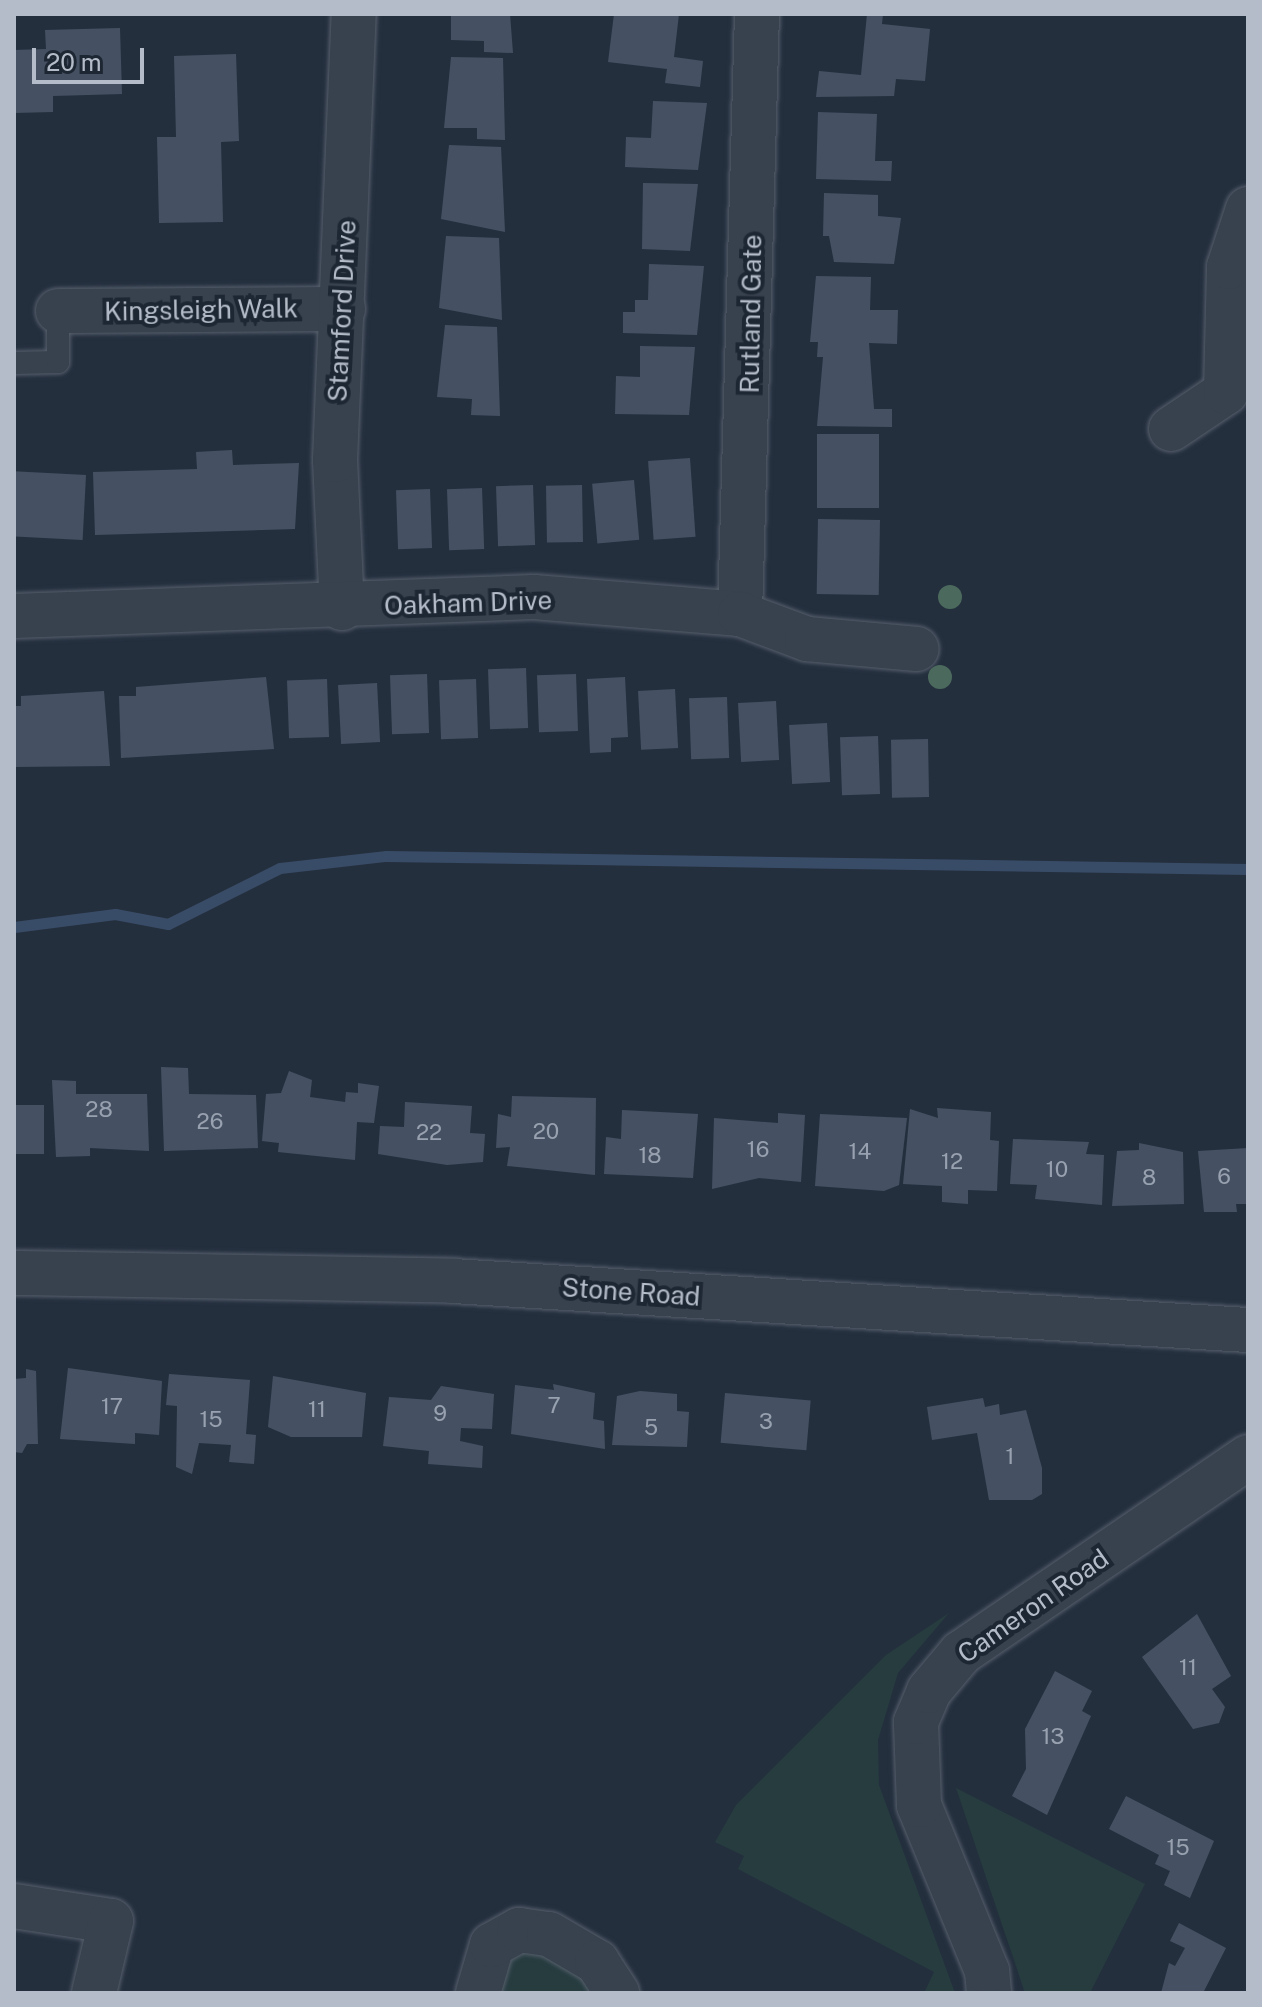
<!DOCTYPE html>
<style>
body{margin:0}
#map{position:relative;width:1262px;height:2007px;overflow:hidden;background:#242f3e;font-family:"Public Sans",sans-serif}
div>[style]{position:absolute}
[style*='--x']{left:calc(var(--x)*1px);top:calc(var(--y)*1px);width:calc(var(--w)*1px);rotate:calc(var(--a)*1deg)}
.green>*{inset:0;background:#263c3f}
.stream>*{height:11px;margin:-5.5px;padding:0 5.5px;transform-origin:5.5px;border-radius:5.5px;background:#394c67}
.building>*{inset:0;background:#455162;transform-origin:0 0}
.roads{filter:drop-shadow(0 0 2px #565f6c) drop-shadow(0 0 2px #565f6c)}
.lane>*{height:22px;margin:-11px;padding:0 11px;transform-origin:11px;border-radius:11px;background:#38414e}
.street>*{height:44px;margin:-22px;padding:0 22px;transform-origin:22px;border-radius:22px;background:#38414e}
.trees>*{width:24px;height:24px;margin:-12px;border-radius:50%;background:#4b6a5d}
span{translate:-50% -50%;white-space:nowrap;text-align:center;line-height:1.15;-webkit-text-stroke:8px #1d2633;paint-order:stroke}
.number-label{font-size:22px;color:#98a1af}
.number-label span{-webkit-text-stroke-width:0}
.street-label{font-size:26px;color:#b4bcc9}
.frame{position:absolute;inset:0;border:16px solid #b4bcc9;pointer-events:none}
.scale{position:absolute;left:32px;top:48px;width:112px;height:36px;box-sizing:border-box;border:4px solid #b4bcc9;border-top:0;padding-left:10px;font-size:24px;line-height:28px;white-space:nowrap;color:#b4bcc9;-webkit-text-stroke:6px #1d2633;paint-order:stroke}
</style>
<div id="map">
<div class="green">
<i style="clip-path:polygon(949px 1613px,898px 1673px,878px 1740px,879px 1785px,955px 1993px,924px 1993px,934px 1972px,738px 1869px,744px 1856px,715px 1842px,736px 1805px,886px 1655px)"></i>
<i style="clip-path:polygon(956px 1788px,1145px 1884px,1090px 1993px,1025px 1993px)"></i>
<i style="clip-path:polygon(535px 1948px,586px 1977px,595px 1993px,494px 1993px,502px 1960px)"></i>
</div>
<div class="stream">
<i style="--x:14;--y:927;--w:102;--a:-7.3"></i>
<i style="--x:115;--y:914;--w:54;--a:10.7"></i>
<i style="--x:168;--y:924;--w:125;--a:-26.6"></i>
<i style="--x:280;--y:868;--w:107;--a:-6.5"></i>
<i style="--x:386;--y:856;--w:862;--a:0.86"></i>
</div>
<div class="building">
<i style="clip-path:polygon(451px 14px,510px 14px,513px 53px,484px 52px,484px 41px,451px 40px)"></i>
<i style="clip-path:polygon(614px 14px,679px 14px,674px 57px,703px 61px,700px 87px,665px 83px,667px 69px,608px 62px)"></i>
<i style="clip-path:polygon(867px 14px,883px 14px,882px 24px,930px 29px,925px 81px,896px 79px,894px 96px,816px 97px,819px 71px,861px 75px)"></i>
<i style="clip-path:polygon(120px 28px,122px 94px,53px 96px,53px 112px,14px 113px,14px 50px,46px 49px,45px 30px)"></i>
<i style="clip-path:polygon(236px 54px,239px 141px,221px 142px,223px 222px,159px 223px,157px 137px,176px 137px,174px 56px)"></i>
<i style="clip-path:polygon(451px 57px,503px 58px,505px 140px,477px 139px,477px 128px,444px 128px)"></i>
<i style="clip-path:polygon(653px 101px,707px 103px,698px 170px,625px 167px,626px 137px,651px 138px)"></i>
<i style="clip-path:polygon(818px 112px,877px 114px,875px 161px,892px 161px,891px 181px,816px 179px)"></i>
<i style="clip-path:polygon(449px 145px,501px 147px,505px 232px,441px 219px)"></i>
<i style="clip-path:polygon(643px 183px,698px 184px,690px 251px,642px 249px)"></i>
<i style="clip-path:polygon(824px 193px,878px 195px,878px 216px,901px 218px,894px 264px,834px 262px,829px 236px,823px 236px)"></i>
<i style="clip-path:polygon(446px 236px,499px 238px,502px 320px,439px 308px)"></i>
<i style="clip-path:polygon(649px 264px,704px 266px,697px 335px,623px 333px,623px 312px,635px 312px,635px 300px,648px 300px)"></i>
<i style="clip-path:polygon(816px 276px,871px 277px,870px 310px,898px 310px,897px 344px,869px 343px,874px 409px,892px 409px,892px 427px,817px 426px,823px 357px,817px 357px,818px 342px,810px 342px)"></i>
<i style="clip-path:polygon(445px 325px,497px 327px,500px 416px,471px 415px,472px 399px,437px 397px)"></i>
<i style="clip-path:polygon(640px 346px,695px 347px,689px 415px,615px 414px,616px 376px,640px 377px)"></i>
<i style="left:817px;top:434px;width:62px;height:74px"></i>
<i style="clip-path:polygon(232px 450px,233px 465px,299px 463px,295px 529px,95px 535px,93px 472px,197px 469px,196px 452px)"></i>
<i style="left:690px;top:458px;width:79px;height:42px;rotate:86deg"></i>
<i style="left:86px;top:475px;width:65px;height:72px;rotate:93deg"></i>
<i style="left:634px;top:480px;width:60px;height:42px;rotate:85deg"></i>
<i style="left:533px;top:485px;width:60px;height:37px;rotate:88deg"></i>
<i style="left:582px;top:485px;width:57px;height:36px;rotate:89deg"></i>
<i style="left:482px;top:488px;width:61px;height:35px;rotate:88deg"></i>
<i style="left:430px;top:489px;width:59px;height:34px;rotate:88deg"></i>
<i style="left:818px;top:519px;width:62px;height:75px;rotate:1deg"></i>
<i style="left:526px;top:668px;width:60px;height:38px;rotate:88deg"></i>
<i style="left:427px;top:674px;width:59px;height:37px;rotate:88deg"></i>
<i style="left:576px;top:674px;width:57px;height:39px;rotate:88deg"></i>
<i style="clip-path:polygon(266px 677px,274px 749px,121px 758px,119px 696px,136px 696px,136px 687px)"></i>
<i style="clip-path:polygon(625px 677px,628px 737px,611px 738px,611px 752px,590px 753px,587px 679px)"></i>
<i style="left:327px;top:679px;width:58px;height:40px;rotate:88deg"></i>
<i style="left:476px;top:679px;width:59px;height:37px;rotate:88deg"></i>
<i style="left:377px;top:683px;width:59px;height:39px;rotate:87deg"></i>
<i style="left:675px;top:689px;width:59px;height:37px;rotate:87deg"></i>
<i style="clip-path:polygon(104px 691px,110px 766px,14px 767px,14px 706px,21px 706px,21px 696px)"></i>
<i style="left:727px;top:697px;width:61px;height:38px;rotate:88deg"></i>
<i style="left:776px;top:701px;width:59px;height:38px;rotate:87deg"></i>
<i style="left:827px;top:723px;width:59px;height:38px;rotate:87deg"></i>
<i style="left:878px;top:736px;width:58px;height:38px;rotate:88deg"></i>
<i style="left:928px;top:739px;width:58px;height:37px;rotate:89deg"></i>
<i style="clip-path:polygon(161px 1067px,188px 1068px,189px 1094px,256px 1095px,258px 1148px,164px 1151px)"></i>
<i style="clip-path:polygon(289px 1071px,312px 1080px,310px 1097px,345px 1102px,346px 1092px,358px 1093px,358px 1083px,379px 1086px,374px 1123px,357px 1122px,355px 1160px,278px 1152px,279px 1143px,262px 1141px,266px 1094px,281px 1093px)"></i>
<i style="clip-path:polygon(52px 1080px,76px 1081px,76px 1094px,147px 1094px,149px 1151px,90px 1148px,90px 1156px,56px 1157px)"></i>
<i style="clip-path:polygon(512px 1096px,596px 1098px,595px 1175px,507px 1166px,510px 1147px,496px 1148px,498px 1114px,511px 1117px)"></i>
<i style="clip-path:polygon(405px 1102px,472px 1106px,470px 1133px,485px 1134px,483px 1162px,447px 1165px,378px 1154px,380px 1126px,404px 1127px)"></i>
<i style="left:14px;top:1105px;width:30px;height:49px"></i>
<i style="clip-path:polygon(937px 1108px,991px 1112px,990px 1140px,999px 1141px,997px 1191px,968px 1190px,968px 1204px,942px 1202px,942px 1186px,903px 1184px,910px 1109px,938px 1118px)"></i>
<i style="clip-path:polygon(622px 1110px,698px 1114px,693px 1178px,604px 1174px,606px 1137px,621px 1139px)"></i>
<i style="clip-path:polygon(778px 1113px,805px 1115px,801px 1182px,759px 1178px,712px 1189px,714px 1118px,778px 1123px)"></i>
<i style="clip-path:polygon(820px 1114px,907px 1118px,899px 1185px,884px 1191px,815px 1186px)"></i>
<i style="clip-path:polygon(1013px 1139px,1089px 1142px,1086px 1154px,1104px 1155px,1102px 1205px,1035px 1199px,1037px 1185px,1010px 1184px)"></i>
<i style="clip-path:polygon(1139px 1143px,1183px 1152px,1184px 1204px,1112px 1206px,1117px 1151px,1139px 1150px)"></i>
<i style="clip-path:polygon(1248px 1148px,1248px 1204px,1236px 1204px,1237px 1212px,1204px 1212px,1198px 1151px)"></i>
<i style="clip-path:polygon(68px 1368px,162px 1381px,159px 1435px,135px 1433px,135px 1444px,60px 1439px)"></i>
<i style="clip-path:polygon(26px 1369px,36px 1371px,38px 1444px,27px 1444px,22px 1453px,14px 1452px,14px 1379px,26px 1378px)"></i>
<i style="clip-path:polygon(169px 1374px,250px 1380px,246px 1434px,256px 1435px,254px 1464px,229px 1462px,231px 1445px,199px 1443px,192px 1474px,176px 1467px,177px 1406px,166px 1405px)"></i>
<i style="clip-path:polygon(273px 1376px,366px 1393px,362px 1437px,291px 1437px,268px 1427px)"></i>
<i style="clip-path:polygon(553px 1384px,595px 1393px,593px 1419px,604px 1421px,605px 1449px,511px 1434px,515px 1385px,554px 1390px)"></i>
<i style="clip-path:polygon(441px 1386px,494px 1394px,492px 1429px,461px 1428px,460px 1441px,483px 1446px,482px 1468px,428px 1464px,429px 1451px,383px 1446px,389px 1397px,431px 1400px)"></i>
<i style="clip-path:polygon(640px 1391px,677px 1394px,677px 1411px,689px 1412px,687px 1447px,612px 1445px,617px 1396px)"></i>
<i style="left:725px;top:1393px;width:86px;height:50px;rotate:5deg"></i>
<i style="clip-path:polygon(983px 1398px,985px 1407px,999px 1404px,1000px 1415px,1026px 1410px,1042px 1468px,1042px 1494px,1032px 1500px,989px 1500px,977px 1433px,932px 1440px,927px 1407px)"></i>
<i style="clip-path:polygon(1197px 1614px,1231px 1676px,1212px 1689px,1225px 1707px,1219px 1723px,1193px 1729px,1142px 1657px)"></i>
<i style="clip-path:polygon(1055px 1671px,1092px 1691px,1082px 1711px,1091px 1716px,1047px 1815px,1012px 1796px,1026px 1769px,1025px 1729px)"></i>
<i style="clip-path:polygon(1126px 1796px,1214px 1841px,1190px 1898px,1164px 1885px,1170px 1871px,1155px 1864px,1159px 1855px,1109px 1829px)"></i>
<i style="clip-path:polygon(1179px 1923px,1226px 1948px,1203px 1993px,1161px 1993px,1169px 1963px,1175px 1966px,1185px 1948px,1170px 1941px)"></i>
</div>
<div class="roads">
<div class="lane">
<i style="--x:14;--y:363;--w:44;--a:-1.3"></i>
<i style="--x:58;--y:362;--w:51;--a:-90"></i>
</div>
<div class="street">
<i style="--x:58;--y:311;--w:285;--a:-0.4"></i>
<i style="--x:1171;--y:429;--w:66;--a:-33.9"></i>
<i style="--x:1226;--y:392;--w:125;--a:-88.6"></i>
<i style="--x:1229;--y:267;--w:61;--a:-71.9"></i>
<i style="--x:342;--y:608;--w:148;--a:-92.7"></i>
<i style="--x:335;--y:460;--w:446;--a:-87.6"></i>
<i style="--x:740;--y:614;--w:600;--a:-88.38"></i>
<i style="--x:14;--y:616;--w:520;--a:-2.09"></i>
<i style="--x:534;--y:597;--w:207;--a:4.7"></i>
<i style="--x:740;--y:614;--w:72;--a:20.5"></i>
<i style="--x:807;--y:639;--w:110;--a:5.2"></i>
<i style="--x:14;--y:1273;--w:439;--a:1"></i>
<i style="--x:453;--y:1281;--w:797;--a:3.53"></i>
<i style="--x:14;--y:1906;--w:98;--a:8.8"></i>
<i style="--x:111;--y:1921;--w:74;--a:103.3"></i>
<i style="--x:478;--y:1993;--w:50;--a:-73.7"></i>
<i style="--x:492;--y:1945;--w:31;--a:-29"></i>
<i style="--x:519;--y:1930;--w:30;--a:8"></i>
<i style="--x:549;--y:1934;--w:56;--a:30.3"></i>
<i style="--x:597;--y:1962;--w:37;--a:57"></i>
<i style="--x:989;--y:1993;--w:22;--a:-95"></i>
<i style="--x:987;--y:1971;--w:179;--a:-112.3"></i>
<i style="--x:919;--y:1805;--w:83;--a:-92.1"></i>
<i style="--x:916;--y:1722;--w:34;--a:-67"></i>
<i style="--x:929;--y:1691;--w:50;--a:-49.9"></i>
<i style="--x:961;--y:1653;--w:348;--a:-34.3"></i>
</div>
</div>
<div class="trees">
<i style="left:950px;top:597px"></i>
<i style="left:940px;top:677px"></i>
</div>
<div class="number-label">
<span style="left:99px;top:1110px">28</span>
<span style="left:210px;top:1122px">26</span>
<span style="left:546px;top:1132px">20</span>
<span style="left:429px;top:1133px">22</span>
<span style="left:758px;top:1150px">16</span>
<span style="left:860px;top:1152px">14</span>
<span style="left:650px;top:1156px">18</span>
<span style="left:952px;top:1162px">12</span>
<span style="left:1057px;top:1170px">10</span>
<span style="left:1224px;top:1177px">6</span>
<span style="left:1149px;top:1178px">8</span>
<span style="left:554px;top:1406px">7</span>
<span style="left:112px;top:1407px">17</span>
<span style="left:317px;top:1410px">11</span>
<span style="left:440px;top:1414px">9</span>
<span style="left:211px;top:1420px">15</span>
<span style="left:766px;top:1422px">3</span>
<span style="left:651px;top:1428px">5</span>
<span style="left:1010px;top:1457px">1</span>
<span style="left:1188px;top:1668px">11</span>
<span style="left:1053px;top:1737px">13</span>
<span style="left:1178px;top:1848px">15</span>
</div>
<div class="street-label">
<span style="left:201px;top:310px;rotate:-1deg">Kingsleigh Walk</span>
<span style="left:342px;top:311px;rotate:-87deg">Stamford Drive</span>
<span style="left:751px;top:314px;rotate:-89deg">Rutland Gate</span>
<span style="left:468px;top:603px;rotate:-2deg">Oakham Drive</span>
<span style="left:631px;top:1292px;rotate:4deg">Stone Road</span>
<span style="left:1033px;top:1606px;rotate:-35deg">Cameron Road</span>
</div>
<div class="frame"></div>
<div class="scale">20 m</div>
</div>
